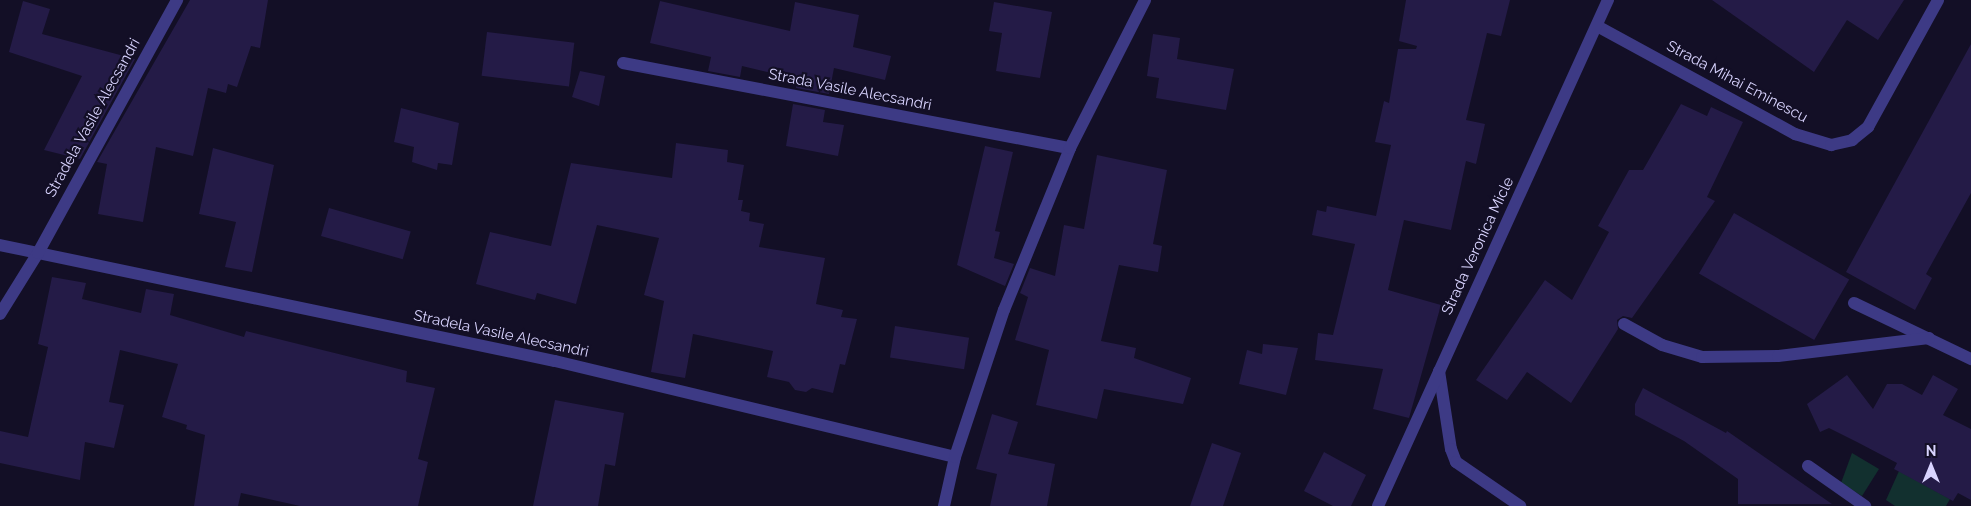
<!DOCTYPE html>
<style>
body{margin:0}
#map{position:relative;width:1971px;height:506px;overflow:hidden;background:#130f26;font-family:Raleway,sans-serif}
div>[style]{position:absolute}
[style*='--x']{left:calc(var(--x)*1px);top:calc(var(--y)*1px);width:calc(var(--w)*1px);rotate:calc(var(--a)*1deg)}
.green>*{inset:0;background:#12302f}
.building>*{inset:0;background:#241b47;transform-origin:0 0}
.lane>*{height:12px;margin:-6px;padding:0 6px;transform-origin:6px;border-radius:6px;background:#3d3a85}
.street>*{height:12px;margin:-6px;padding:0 6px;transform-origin:6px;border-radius:6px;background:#3d3a85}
span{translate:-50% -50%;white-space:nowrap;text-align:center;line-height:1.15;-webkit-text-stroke:4.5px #130f26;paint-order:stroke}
.street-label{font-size:15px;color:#d9d4ff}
.north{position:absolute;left:1906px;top:441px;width:50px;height:50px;-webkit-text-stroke:4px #130f26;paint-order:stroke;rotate:0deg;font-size:14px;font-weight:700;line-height:20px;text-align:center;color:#d9d4ff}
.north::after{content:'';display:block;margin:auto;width:18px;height:22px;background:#d9d4ff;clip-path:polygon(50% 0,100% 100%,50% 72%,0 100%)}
</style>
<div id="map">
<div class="green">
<i style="clip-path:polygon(1852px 453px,1879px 469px,1862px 496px,1841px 483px)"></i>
<i style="clip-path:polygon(1899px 471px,1950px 499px,1946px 506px,1895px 506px,1886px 500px)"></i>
</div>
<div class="building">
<i style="clip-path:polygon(190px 0,268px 0,260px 48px,251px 46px,237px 87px,228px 84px,226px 93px,208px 88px,193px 156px,156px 147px,143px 222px,98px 214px,107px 164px,97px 162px)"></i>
<i style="clip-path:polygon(1406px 0,1510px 0,1501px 36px,1487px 33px,1466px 120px,1485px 124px,1476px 164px,1466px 161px,1451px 230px,1404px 220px,1388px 290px,1441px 305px,1409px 418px,1373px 409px,1383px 369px,1315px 360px,1318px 333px,1333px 335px,1355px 244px,1312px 235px,1317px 210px,1326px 212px,1327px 206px,1376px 216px,1391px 145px,1375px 142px,1384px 101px,1389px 103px,1398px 49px,1416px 49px,1417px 46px,1399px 41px)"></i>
<i style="clip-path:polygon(1712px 0,1904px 0,1878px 40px,1847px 20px,1814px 72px)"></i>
<i style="clip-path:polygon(23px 1px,50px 9px,42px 34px,135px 59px,80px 159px,44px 150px,82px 76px,9px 52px)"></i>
<i style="clip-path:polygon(660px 1px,790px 31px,795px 2px,859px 15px,853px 47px,891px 56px,885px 80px,834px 68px,829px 94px,796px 88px,797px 79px,742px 66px,740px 77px,708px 71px,711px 57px,650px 43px)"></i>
<i style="clip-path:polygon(994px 2px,1052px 12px,1040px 78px,996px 71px,1002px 33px,989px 31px)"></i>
<i style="left:487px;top:32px;width:88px;height:44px;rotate:7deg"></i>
<i style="clip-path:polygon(1153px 34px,1180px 38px,1177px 59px,1234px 69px,1226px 110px,1156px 98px,1159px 78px,1147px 76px)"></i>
<i style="clip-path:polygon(1971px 44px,1971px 193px,1926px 274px,1932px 278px,1915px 310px,1846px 272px)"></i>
<i style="clip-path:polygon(580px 71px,605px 76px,599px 106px,572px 97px)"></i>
<i style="clip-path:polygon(793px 104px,825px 110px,823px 122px,844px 125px,838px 156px,786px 146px)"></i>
<i style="clip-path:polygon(1681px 104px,1707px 116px,1711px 107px,1743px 122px,1707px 197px,1715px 201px,1632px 318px,1623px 316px,1617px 320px,1618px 329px,1571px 403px,1527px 372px,1507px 400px,1476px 380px,1545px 280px,1572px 300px,1609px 232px,1598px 226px,1629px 170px,1643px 170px)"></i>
<i style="clip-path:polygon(401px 108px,459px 123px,452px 165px,438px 163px,437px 170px,412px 162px,414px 147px,394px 142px)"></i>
<i style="clip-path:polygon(676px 143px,728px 150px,727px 162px,744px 165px,738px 200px,743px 200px,741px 211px,750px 213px,749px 221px,764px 224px,759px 247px,825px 258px,816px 304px,843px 310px,841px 317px,857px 319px,845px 365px,840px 364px,833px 393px,812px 388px,806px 392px,795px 390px,789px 382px,767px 377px,773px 351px,693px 334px,685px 378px,651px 372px,664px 301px,644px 295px,659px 238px,597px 225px,576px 304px,537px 293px,535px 300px,476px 284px,490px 232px,551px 246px,571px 163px,672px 178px)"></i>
<i style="clip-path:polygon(985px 146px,1013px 152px,995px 231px,1000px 232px,994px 258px,1014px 264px,1005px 286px,957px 265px)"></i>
<i style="clip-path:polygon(213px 148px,274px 165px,252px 272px,225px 267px,236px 222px,199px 214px)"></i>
<i style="clip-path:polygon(1097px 155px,1167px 170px,1153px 244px,1162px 246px,1158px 272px,1119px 265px,1101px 341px,1136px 348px,1134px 358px,1191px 378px,1183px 404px,1104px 389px,1097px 419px,1036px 405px,1049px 350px,1015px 340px,1028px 297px,1020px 293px,1030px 268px,1055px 276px,1064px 225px,1084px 229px)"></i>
<i style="left:329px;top:208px;width:85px;height:29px;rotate:16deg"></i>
<i style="left:1734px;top:213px;width:133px;height:70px;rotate:30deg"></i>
<i style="clip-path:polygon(52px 277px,86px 283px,82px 299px,141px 313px,146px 289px,174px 294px,170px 315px,244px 337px,246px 331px,407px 371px,406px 382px,435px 388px,418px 459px,428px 462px,418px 506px,300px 506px,241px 493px,238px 506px,194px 506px,205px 435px,186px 429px,187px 425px,162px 417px,178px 364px,120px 350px,109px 402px,124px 405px,114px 448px,85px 442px,80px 480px,0 463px,0 431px,28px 437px,48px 347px,38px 344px)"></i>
<i style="left:895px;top:326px;width:75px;height:32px;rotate:9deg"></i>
<i style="clip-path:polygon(1263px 344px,1298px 348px,1286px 395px,1239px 384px,1247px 350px,1262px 354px)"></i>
<i style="clip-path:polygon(1847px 375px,1873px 409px,1887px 384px,1902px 384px,1922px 395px,1933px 375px,1958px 389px,1943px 415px,1971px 429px,1971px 500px,1958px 493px,1953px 501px,1894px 469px,1897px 463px,1857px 442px,1829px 428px,1820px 432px,1807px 404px)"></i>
<i style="clip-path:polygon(1643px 388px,1726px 433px,1727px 431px,1832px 504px,1738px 504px,1738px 479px,1684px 441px,1635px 415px,1635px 404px)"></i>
<i style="clip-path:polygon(555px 400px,624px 413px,615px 466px,605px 464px,598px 506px,533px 506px)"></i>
<i style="clip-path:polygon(992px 414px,1018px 422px,1008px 454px,1055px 464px,1047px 506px,990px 506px,997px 474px,976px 469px)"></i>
<i style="clip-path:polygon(1212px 443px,1241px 453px,1223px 506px,1190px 506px)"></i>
<i style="clip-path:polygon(1324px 452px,1366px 475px,1351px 506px,1333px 506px,1304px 491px)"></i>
</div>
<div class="lane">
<i style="--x:1597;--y:26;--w:226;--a:28.6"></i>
<i style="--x:1795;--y:134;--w:38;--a:17"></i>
<i style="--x:1831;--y:145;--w:22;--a:-13"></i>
<i style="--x:1852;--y:140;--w:21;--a:-39"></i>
<i style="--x:1868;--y:127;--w:145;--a:-61.1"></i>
<i style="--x:1854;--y:303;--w:130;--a:25.6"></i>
<i style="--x:1624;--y:324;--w:43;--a:28.9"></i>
<i style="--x:1662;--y:345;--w:42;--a:16.7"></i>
<i style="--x:1702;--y:357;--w:76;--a:-0.8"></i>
<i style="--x:1778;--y:356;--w:152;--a:-6.8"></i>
<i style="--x:1439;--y:371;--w:79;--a:81.3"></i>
<i style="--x:1451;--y:449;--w:14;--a:69"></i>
<i style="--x:1456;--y:462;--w:78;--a:34.5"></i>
</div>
<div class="street">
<i style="--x:623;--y:63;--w:455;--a:10.8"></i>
<i style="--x:0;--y:245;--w:567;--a:11.81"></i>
<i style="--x:555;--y:361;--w:411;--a:13.5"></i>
<i style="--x:0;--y:314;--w:72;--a:-58.1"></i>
<i style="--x:38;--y:253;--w:289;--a:-61.2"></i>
<i style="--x:1808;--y:466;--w:70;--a:35.1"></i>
<i style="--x:944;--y:506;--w:50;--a:-77.3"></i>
<i style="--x:955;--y:457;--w:155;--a:-71.6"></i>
<i style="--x:1004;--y:310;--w:175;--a:-67.8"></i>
<i style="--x:1070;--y:148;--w:166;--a:-63.1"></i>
<i style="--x:1378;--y:506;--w:556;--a:-65.56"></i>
</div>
<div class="street-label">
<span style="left:1737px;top:82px;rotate:28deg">Strada Mihai Eminescu</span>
<span style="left:850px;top:90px;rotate:11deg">Strada Vasile Alecsandri</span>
<span style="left:93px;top:118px;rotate:-61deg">Stradela Vasile Alecsandri</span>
<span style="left:1478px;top:246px;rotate:-65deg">Strada Veronica Micle</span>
<span style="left:501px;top:334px;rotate:12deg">Stradela Vasile Alecsandri</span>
</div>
<div class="north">N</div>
</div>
